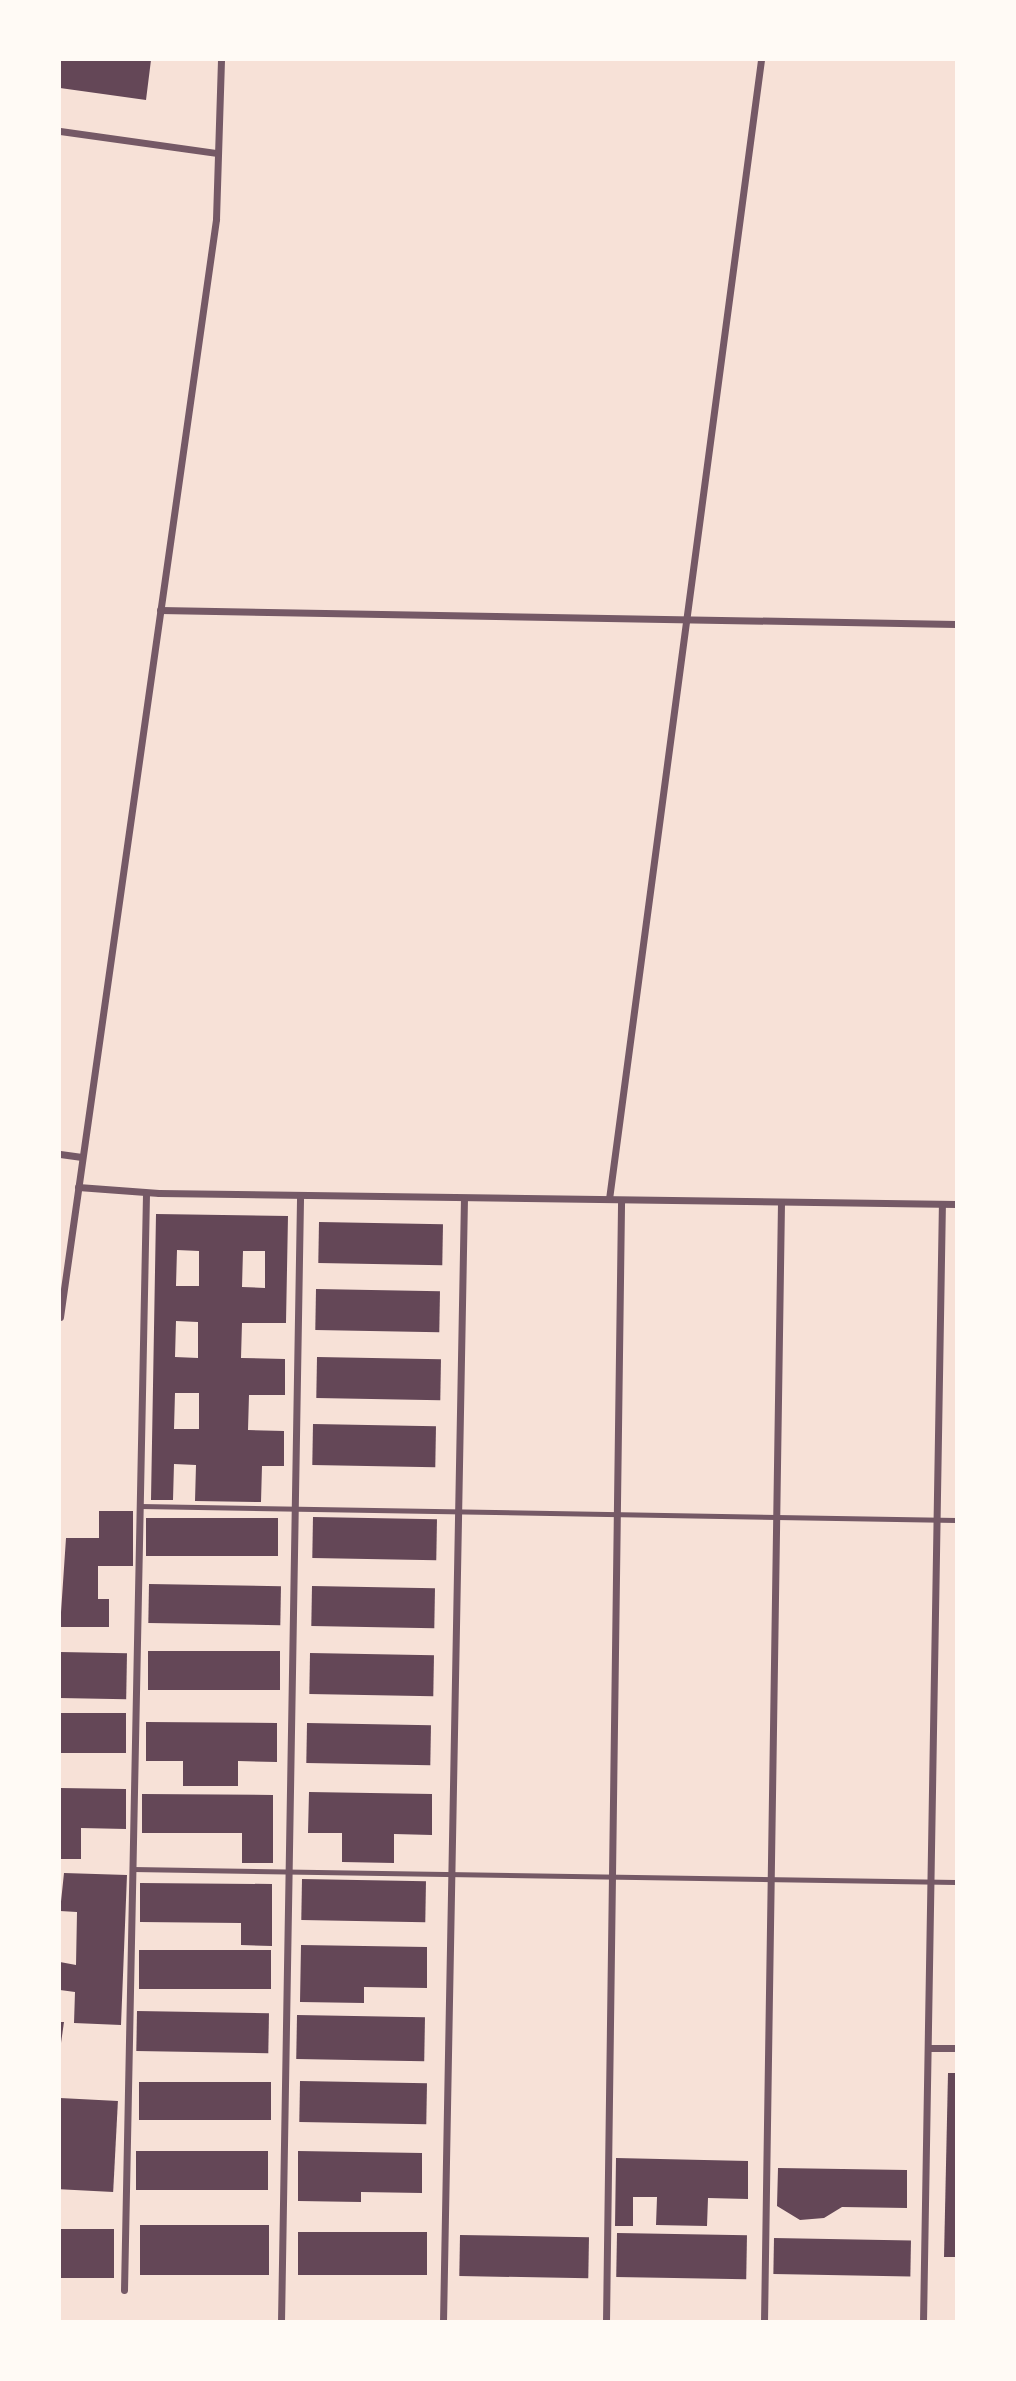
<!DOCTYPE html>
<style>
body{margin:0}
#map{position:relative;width:1016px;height:2381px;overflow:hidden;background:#f7e1d7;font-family:"Fira Sans",sans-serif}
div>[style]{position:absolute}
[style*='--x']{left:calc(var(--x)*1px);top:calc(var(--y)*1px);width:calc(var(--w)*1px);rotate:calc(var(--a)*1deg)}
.building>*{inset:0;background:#644757;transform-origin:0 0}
.service>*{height:5px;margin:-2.5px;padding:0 2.5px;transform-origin:2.5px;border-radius:2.5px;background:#755966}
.minor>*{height:7px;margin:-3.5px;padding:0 3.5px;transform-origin:3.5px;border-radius:3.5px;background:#755966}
span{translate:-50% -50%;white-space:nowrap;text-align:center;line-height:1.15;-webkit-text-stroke:7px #fffaf5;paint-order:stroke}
.frame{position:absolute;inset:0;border:61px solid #fffaf5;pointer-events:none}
</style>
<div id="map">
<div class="building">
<i style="clip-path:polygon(60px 60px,151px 60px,146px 100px,60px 88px)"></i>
<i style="clip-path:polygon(evenodd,156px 1214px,288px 1216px,286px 1323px,242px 1323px,241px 1358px,285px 1359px,285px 1395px,249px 1395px,248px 1430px,284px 1431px,284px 1466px,262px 1466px,261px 1502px,195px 1501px,196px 1465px,174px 1464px,173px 1500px,151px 1500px,156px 1214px,177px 1250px,199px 1251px,199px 1286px,176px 1286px,177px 1250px,156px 1214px,243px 1251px,265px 1251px,265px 1288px,242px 1287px,243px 1251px,156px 1214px,176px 1321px,198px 1322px,198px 1358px,175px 1357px,176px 1321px,156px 1214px,175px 1393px,199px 1393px,199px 1429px,174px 1429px,175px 1393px)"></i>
<i style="left:319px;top:1222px;width:124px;height:41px;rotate:1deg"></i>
<i style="left:316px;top:1289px;width:124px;height:41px;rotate:1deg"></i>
<i style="left:317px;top:1357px;width:124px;height:41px;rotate:1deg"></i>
<i style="left:313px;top:1424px;width:123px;height:41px;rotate:1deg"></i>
<i style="clip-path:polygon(99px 1511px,133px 1511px,133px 1566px,98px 1566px,98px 1599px,109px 1599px,109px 1627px,60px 1627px,66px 1538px,99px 1538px)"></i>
<i style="left:313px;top:1517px;width:124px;height:41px;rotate:1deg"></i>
<i style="left:146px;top:1518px;width:132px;height:38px"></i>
<i style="left:149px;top:1584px;width:132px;height:39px;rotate:1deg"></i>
<i style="left:312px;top:1586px;width:123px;height:40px;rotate:1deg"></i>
<i style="left:148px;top:1651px;width:132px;height:39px"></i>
<i style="left:60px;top:1652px;width:67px;height:46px;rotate:1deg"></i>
<i style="left:310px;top:1653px;width:124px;height:41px;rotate:1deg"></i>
<i style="left:60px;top:1713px;width:66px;height:40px"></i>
<i style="clip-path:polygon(146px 1722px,277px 1723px,277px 1762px,238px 1761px,238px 1786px,183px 1786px,183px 1761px,146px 1761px)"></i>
<i style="left:307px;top:1723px;width:124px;height:40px;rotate:1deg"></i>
<i style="clip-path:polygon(60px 1788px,126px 1789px,126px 1829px,81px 1828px,81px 1859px,60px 1859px)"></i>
<i style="clip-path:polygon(309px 1792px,432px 1794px,432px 1835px,394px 1834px,394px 1863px,342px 1862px,342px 1833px,308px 1833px)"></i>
<i style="clip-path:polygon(142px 1794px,273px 1795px,273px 1863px,242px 1863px,242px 1833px,142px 1833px)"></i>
<i style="clip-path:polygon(64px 1873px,127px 1875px,121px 2025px,74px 2023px,75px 1992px,60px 1990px,60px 1962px,76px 1965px,77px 1912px,60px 1911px)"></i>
<i style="left:302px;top:1879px;width:124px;height:41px;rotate:1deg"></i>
<i style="clip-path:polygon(140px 1883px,272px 1884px,272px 1946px,241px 1945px,241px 1923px,140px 1922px)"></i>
<i style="clip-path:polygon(301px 1945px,427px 1947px,427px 1988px,364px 1987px,364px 2003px,300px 2002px)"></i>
<i style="left:139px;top:1950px;width:132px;height:39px"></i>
<i style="left:137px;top:2011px;width:132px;height:40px;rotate:1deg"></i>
<i style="left:297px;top:2015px;width:128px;height:44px;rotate:1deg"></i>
<i style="clip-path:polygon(60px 2022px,64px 2022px,61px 2043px,60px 2043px)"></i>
<i style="clip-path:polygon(948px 2073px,956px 2073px,956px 2257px,944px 2257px)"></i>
<i style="left:300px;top:2081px;width:127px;height:41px;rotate:1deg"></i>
<i style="left:139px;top:2082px;width:132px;height:38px"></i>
<i style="left:60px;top:2098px;width:58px;height:91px;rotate:3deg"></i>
<i style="left:136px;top:2151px;width:132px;height:39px"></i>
<i style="clip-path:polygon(298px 2151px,422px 2153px,422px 2193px,361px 2192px,361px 2202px,298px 2201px)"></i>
<i style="clip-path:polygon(616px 2158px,748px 2161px,748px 2199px,708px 2198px,707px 2226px,656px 2225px,657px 2197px,633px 2197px,633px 2226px,615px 2226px)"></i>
<i style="clip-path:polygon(778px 2168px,907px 2170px,907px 2208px,842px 2207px,824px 2218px,800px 2220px,777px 2206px)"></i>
<i style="left:140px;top:2225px;width:129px;height:50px"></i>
<i style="left:60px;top:2229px;width:54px;height:49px"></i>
<i style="left:298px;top:2232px;width:129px;height:43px"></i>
<i style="left:617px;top:2233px;width:130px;height:44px;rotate:1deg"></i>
<i style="left:460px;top:2235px;width:129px;height:41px;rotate:1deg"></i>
<i style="left:774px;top:2238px;width:137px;height:36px;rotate:1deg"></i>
</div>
<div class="service">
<i style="--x:140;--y:1506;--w:816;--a:0.98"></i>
<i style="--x:132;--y:1869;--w:824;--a:0.9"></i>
</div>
<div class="minor">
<i style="--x:60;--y:131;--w:159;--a:8"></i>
<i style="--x:160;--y:610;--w:796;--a:1.01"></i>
<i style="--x:60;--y:1154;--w:22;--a:8"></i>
<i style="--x:78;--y:1187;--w:81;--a:4.2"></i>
<i style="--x:159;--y:1193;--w:797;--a:0.79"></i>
<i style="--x:609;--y:1199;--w:1149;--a:-82.4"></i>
<i style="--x:60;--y:1317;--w:1109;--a:-81.91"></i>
<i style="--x:216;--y:219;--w:159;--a:-88.2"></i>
<i style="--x:929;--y:2048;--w:27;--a:0"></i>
<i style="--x:124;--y:2290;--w:1097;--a:-88.85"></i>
<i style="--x:281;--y:2322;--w:1127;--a:-89.03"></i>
<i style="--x:443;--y:2322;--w:1124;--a:-88.93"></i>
<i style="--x:606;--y:2322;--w:1122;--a:-89.23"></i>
<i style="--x:764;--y:2322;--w:1120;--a:-89.13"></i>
<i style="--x:923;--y:2322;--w:1118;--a:-89.03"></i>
</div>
<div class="frame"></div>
</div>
